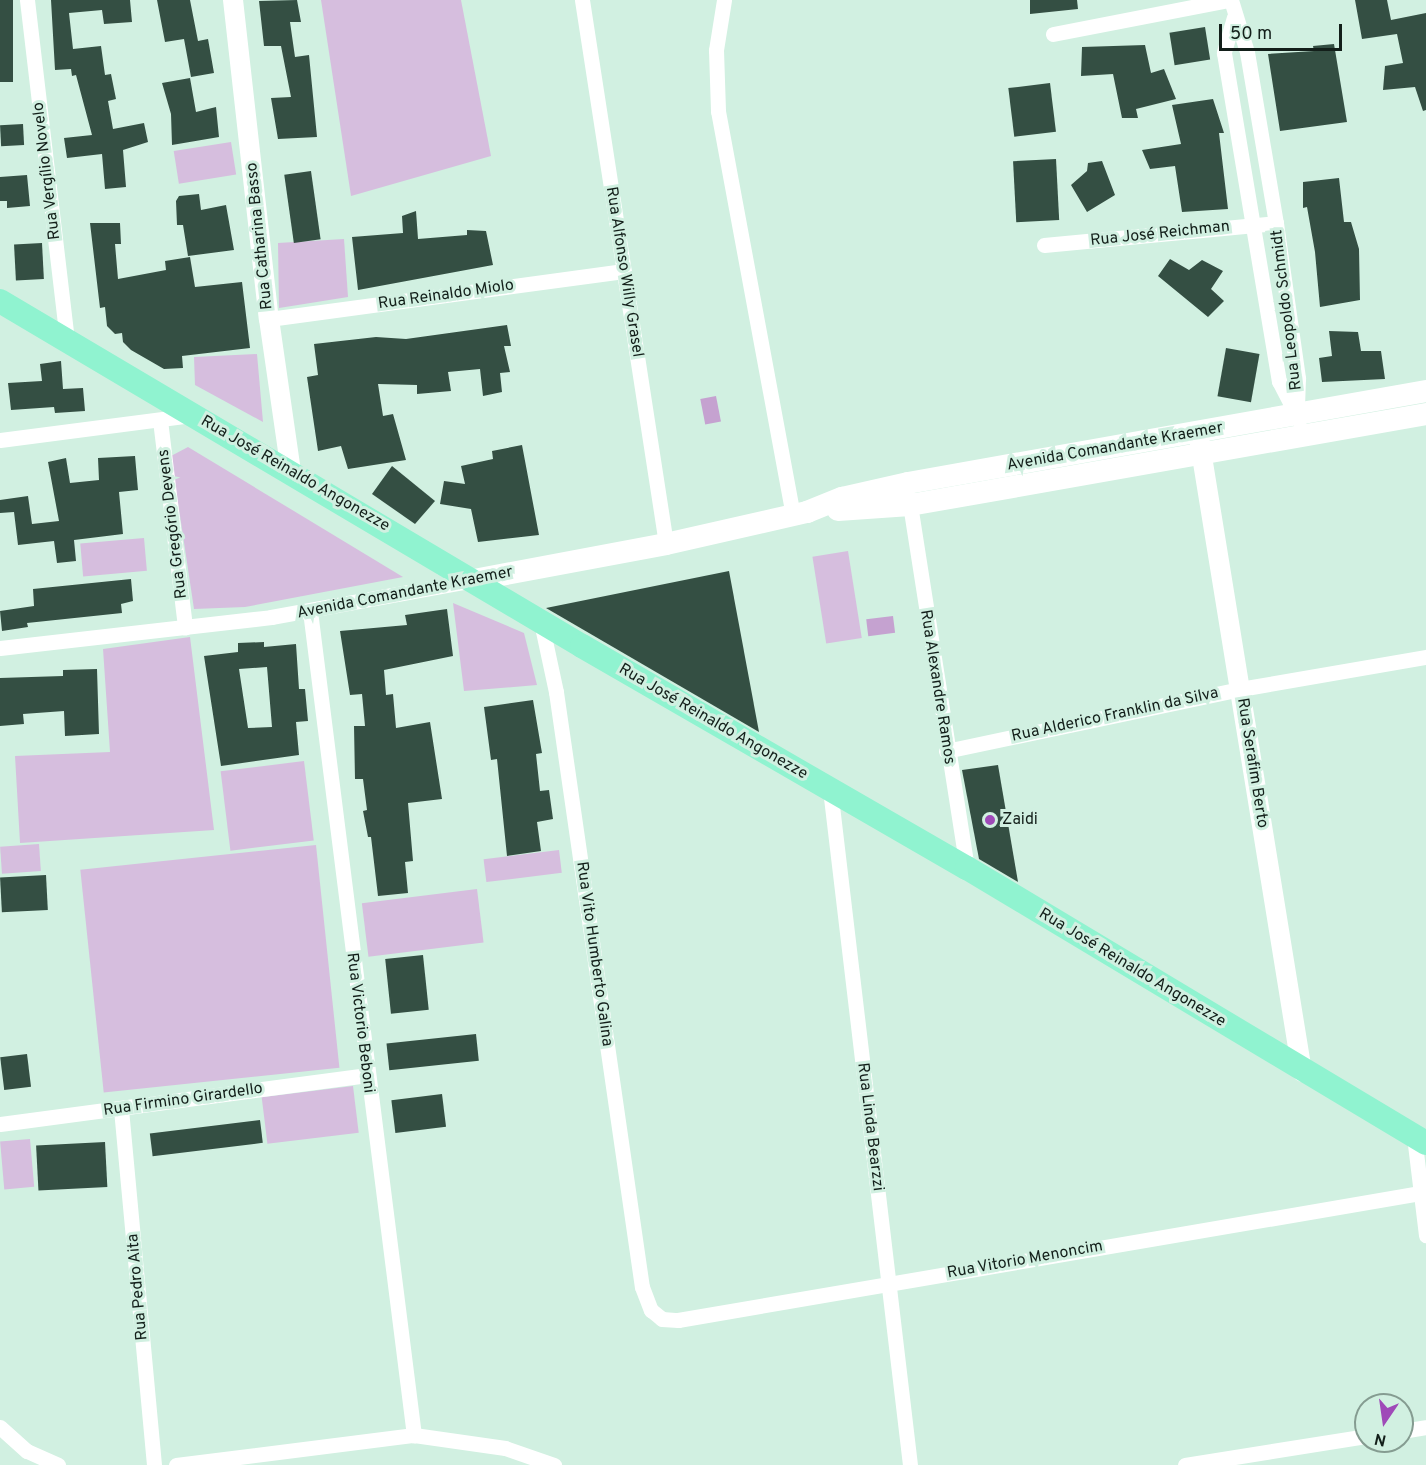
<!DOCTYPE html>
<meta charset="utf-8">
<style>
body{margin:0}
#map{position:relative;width:1426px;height:1465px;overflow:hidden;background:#d1f0e1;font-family:Overpass,sans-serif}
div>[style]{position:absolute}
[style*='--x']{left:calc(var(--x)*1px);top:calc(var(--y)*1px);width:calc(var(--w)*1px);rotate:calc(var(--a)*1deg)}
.green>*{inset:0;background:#d6bede;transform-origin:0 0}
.water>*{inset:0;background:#c5a2d0;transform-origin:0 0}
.building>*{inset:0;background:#344f43;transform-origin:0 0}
.minor>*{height:15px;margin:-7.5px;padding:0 7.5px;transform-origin:7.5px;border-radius:7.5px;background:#fff}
.tertiary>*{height:20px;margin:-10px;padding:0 10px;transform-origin:10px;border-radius:10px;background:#fff}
.secondary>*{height:22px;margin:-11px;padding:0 11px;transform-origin:11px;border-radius:11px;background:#fff}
.primary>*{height:24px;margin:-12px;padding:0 12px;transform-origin:12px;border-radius:12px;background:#90f3d0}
.dots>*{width:16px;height:16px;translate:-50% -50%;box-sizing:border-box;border:3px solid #d1f0e1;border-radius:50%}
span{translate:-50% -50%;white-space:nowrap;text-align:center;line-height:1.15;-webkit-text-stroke:6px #d1f0e1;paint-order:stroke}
.street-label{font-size:16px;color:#131f1a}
.poi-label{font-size:16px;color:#131f1a}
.left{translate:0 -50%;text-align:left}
.north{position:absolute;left:1354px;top:1393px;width:60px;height:60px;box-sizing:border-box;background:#d1f0e1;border:2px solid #859c91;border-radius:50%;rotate:193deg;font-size:16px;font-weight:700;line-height:24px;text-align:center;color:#131f1a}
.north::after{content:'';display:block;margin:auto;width:21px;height:27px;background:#9f4ab8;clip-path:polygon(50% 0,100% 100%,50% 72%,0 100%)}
.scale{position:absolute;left:1219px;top:24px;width:123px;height:27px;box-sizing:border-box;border:3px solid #131f1a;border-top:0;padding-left:8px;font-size:18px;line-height:21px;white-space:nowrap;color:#131f1a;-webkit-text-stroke:4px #d1f0e1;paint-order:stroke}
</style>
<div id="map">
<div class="green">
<i style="clip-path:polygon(321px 0,461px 0,491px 156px,351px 196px)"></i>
<i style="left:231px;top:142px;width:33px;height:58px;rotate:81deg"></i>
<i style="clip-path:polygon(344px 239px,348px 297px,279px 308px,278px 243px)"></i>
<i style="clip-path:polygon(257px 354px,263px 422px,195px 385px,194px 357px)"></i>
<i style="clip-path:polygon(188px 447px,403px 577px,245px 607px,194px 609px,171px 456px)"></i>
<i style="left:144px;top:538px;width:33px;height:64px;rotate:85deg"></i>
<i style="left:848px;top:551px;width:88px;height:36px;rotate:81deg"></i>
<i style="clip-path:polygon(453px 603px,524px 633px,537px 685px,464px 691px)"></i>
<i style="clip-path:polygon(190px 637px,214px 830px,20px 843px,15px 756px,110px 752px,103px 649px)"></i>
<i style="left:304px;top:761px;width:80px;height:84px;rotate:83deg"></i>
<i style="left:39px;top:844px;width:27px;height:39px;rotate:86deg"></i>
<i style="left:316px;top:845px;width:224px;height:237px;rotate:84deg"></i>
<i style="left:559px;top:850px;width:23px;height:76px;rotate:83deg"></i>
<i style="left:477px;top:889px;width:54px;height:116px;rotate:83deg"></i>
<i style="left:353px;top:1086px;width:47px;height:92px;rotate:83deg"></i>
<i style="left:30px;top:1139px;width:48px;height:30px;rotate:85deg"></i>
</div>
<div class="water">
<i style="left:716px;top:396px;width:26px;height:16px;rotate:79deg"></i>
<i style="left:893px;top:616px;width:17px;height:27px;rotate:83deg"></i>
</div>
<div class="building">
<i style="left:0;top:0;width:13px;height:82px"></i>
<i style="clip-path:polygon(51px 0,130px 0,132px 22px,104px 24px,102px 10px,69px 13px,73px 49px,101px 46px,105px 75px,111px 74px,116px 99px,108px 101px,113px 129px,144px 123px,148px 142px,123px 150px,126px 187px,105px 189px,102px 154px,67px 158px,64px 138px,92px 135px,76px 75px,72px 76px,71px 69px,55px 70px)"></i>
<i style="clip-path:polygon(157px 0,190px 0,198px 41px,208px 39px,214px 73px,191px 77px,184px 39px,165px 42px)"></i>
<i style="clip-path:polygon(297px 0,301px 22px,290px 22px,295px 57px,309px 55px,317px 137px,278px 139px,271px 98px,291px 97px,281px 46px,264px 46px,259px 1px)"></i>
<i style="clip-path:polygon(1030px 0,1077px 0,1078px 9px,1030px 14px)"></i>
<i style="clip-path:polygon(1355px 0,1387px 0,1391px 20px,1426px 13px,1426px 110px,1423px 111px,1415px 87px,1383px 90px,1385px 66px,1403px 63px,1397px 34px,1362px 39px)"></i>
<i style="left:1205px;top:27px;width:33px;height:36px;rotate:81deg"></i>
<i style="clip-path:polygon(1334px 44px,1347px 122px,1280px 131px,1268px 54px,1314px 51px,1313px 46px)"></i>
<i style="clip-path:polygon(1145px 45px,1151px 73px,1164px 69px,1176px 99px,1136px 109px,1138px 118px,1122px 118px,1113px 74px,1081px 76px,1082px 47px)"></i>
<i style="clip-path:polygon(190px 78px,196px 112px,216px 107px,219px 137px,172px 145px,171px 114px,162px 83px)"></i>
<i style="left:1050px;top:83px;width:49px;height:42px;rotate:83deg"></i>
<i style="clip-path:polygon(1213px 99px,1224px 133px,1219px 133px,1228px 209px,1182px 212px,1175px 166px,1150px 169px,1142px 150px,1181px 144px,1172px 105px)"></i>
<i style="left:23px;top:124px;width:21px;height:23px;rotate:87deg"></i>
<i style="left:1056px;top:159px;width:61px;height:43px;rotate:87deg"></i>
<i style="clip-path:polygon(1102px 161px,1115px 195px,1087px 212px,1071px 185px,1087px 171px,1088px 163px)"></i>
<i style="left:311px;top:171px;width:69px;height:27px;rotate:82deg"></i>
<i style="clip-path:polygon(27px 175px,30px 206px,7px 208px,7px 201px,0 201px,0 177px)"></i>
<i style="clip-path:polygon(1339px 178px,1344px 222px,1351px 222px,1359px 249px,1360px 300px,1320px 307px,1315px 252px,1307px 207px,1303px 208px,1303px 182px)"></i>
<i style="clip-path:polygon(199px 194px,201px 210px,226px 205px,234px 250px,188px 256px,183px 225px,177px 225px,176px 201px,179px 196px)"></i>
<i style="clip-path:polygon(416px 211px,418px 239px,467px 235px,467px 230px,486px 231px,493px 265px,358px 290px,352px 237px,403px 233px,402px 216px)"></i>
<i style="clip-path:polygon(90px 223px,120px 223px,121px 244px,115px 244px,118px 279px,166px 270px,165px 261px,190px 257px,195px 287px,242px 282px,250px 348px,182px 356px,183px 368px,164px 369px,131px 350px,123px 342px,122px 333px,115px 334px,107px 326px,105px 307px,100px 308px)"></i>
<i style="left:42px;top:243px;width:36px;height:28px;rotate:87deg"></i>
<i style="clip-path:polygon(1170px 259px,1189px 270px,1202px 260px,1223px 271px,1211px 289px,1224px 301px,1208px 317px,1158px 276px)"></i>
<i style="clip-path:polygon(507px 325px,511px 346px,504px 346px,510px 372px,500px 373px,502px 392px,483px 396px,480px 369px,448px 372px,451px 391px,417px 394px,417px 385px,378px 384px,383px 416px,393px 414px,406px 460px,348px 469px,341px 446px,318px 451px,307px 377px,318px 375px,314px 344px,376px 337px,406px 339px)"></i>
<i style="clip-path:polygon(1329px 331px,1358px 332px,1361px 351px,1381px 351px,1385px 379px,1322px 382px,1319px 358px,1332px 356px)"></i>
<i style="left:1226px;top:348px;width:34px;height:49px;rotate:10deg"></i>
<i style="clip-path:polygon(61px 361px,63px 389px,83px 388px,85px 411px,55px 413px,54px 407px,11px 410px,8px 383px,42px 381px,40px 364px)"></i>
<i style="clip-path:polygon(522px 445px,539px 535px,478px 542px,471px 509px,440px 504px,444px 481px,465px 484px,461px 466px,493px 459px,492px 451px)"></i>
<i style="clip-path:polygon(135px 456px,138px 490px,119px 492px,123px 534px,74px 540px,76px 561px,57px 563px,54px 541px,18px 545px,14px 512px,0 513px,0 500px,28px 496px,32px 524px,59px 521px,48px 462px,66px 458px,70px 483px,99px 480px,98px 458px)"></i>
<i style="clip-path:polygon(392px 466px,435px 501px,415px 524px,372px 494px)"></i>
<i style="clip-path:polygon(729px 571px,759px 732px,546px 608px)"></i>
<i style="clip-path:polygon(131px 579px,133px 601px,121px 604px,122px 613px,27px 623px,28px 627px,2px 631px,0 611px,34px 606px,33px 589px)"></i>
<i style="clip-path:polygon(447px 609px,453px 656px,384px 670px,386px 695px,393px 694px,396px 728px,430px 722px,442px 799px,408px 803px,413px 861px,405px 862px,408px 893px,378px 896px,371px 837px,368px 837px,363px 811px,367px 810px,363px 779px,355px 779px,354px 726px,365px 726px,362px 694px,350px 695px,340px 631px,407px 625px,405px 615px)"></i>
<i style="clip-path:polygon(evenodd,264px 642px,264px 647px,296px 644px,299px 689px,305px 689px,308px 721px,296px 722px,299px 755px,221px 766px,204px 656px,238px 652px,238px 643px,264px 642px,267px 667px,272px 727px,248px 728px,239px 669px,267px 667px)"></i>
<i style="clip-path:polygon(97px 669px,99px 734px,65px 736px,64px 711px,23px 714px,24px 724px,0 726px,0 678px,63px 676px,63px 670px)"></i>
<i style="clip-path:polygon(533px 700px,542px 753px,536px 754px,540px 791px,549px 790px,553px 819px,537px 822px,541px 851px,507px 856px,497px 759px,491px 760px,484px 707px)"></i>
<i style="clip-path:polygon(998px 765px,1018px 882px,979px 859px,962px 770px)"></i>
<i style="left:46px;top:875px;width:35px;height:46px;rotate:87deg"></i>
<i style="left:423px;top:955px;width:55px;height:38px;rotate:84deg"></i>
<i style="left:476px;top:1034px;width:27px;height:90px;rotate:84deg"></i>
<i style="left:27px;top:1054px;width:33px;height:27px;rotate:83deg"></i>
<i style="left:442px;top:1094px;width:33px;height:51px;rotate:83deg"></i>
<i style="left:260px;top:1120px;width:23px;height:111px;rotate:83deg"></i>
<i style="left:105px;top:1142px;width:45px;height:69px;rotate:87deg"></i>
</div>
<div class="minor">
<i style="--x:27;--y:0;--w:344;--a:83.3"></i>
<i style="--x:582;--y:0;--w:550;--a:81.22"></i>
<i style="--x:724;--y:0;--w:51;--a:99.1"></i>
<i style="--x:716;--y:50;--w:61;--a:88.1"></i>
<i style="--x:718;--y:111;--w:411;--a:79.5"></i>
<i style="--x:1231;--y:0;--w:54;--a:72.9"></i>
<i style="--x:1247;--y:52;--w:173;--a:80.4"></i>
<i style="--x:1276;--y:223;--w:157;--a:81.9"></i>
<i style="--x:1298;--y:378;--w:34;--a:92"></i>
<i style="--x:1234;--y:17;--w:37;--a:106"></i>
<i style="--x:1224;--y:53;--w:333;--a:80.5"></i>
<i style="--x:1279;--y:381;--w:44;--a:62.9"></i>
<i style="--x:1053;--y:34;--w:178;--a:-11"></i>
<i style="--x:1044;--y:245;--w:233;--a:-5.4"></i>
<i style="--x:269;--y:319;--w:358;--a:-7.7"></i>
<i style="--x:160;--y:420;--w:209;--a:83.1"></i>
<i style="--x:0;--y:440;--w:195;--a:-7.4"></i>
<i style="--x:909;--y:498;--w:375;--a:81.1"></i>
<i style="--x:310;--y:611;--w:831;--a:82.81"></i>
<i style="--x:541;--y:622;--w:72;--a:77.9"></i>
<i style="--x:556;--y:692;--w:601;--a:81.78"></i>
<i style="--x:642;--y:1287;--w:25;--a:69"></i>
<i style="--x:651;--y:1310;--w:14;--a:39"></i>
<i style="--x:662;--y:1319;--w:16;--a:4"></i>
<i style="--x:678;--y:1320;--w:759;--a:-9.71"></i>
<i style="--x:0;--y:648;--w:273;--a:-6.5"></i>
<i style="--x:271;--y:617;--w:206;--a:-10.3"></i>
<i style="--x:946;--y:751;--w:300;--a:-11.9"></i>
<i style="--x:1240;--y:689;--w:189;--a:-9.8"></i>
<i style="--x:830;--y:789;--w:681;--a:83.25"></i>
<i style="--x:121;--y:1109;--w:358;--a:84.7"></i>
<i style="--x:0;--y:1124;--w:369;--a:-7.6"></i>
<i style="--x:1414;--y:1136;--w:100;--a:83.1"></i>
<i style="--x:0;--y:1427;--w:36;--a:42"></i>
<i style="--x:27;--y:1451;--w:34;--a:24"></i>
<i style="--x:1402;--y:1431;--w:24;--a:-9"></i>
<i style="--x:176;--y:1465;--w:240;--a:-7.2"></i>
<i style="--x:414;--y:1435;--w:92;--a:8.1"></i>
<i style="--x:505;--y:1448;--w:52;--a:19.1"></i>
<i style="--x:1185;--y:1465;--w:183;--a:-9.1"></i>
</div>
<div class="tertiary">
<i style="--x:233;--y:0;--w:321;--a:83.6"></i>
<i style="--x:269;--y:319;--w:154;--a:81.8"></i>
<i style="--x:1199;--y:438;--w:642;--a:80.77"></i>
</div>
<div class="secondary">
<i style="--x:838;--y:510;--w:72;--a:-4"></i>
<i style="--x:910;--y:505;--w:524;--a:-10"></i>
<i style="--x:474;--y:580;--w:195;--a:-10.6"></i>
<i style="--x:666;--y:544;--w:145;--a:-12.8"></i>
<i style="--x:807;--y:512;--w:38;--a:-22"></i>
<i style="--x:842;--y:498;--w:68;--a:-12.8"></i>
<i style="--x:908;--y:483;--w:526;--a:-10.07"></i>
</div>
<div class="primary">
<i style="--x:0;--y:301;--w:677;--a:30.66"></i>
<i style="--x:582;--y:646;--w:444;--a:30"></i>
<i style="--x:967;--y:868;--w:535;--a:30.93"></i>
</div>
<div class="dots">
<i style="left:990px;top:820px;background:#9f4ab8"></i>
</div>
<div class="street-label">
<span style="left:47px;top:171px;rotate:-97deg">Rua Vergílio Novelo</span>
<span style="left:1160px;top:234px;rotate:-6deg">Rua José Reichman</span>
<span style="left:260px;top:236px;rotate:-96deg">Rua Catharina Basso</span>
<span style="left:624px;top:272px;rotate:81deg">Rua Alfonso Willy Grasel</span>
<span style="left:446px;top:295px;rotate:-8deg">Rua Reinaldo Miolo</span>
<span style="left:1287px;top:310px;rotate:-97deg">Rua Leopoldo Schmidt</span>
<span style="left:1115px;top:447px;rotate:-10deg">Avenida Comandante Kraemer</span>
<span style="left:295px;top:474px;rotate:30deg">Rua José Reinaldo Angonezze</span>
<span style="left:173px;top:524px;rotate:-97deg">Rua Gregório Devens</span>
<span style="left:405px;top:593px;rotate:-11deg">Avenida Comandante Kraemer</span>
<span style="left:937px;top:687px;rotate:81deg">Rua Alexandre Ramos</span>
<span style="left:1115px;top:715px;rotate:-12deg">Rua Alderico Franklin da Silva</span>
<span style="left:713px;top:722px;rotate:30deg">Rua José Reinaldo Angonezze</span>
<span style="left:1252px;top:763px;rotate:81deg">Rua Serafim Berto</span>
<span style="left:594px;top:954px;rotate:82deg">Rua Vito Humberto Galina</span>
<span style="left:1132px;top:968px;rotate:31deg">Rua José Reinaldo Angonezze</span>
<span style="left:360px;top:1023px;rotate:83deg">Rua Victorio Beboni</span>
<span style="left:183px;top:1100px;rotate:-8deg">Rua Firmino Girardello</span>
<span style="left:870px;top:1127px;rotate:83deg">Rua Linda Bearzzi</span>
<span style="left:1025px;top:1260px;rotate:-10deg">Rua Vitorio Menoncim</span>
<span style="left:138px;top:1287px;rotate:-95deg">Rua Pedro Aita</span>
</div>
<div class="poi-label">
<span class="left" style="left:1002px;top:820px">Zaidi</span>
</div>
<div class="north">N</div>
<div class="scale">50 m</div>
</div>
